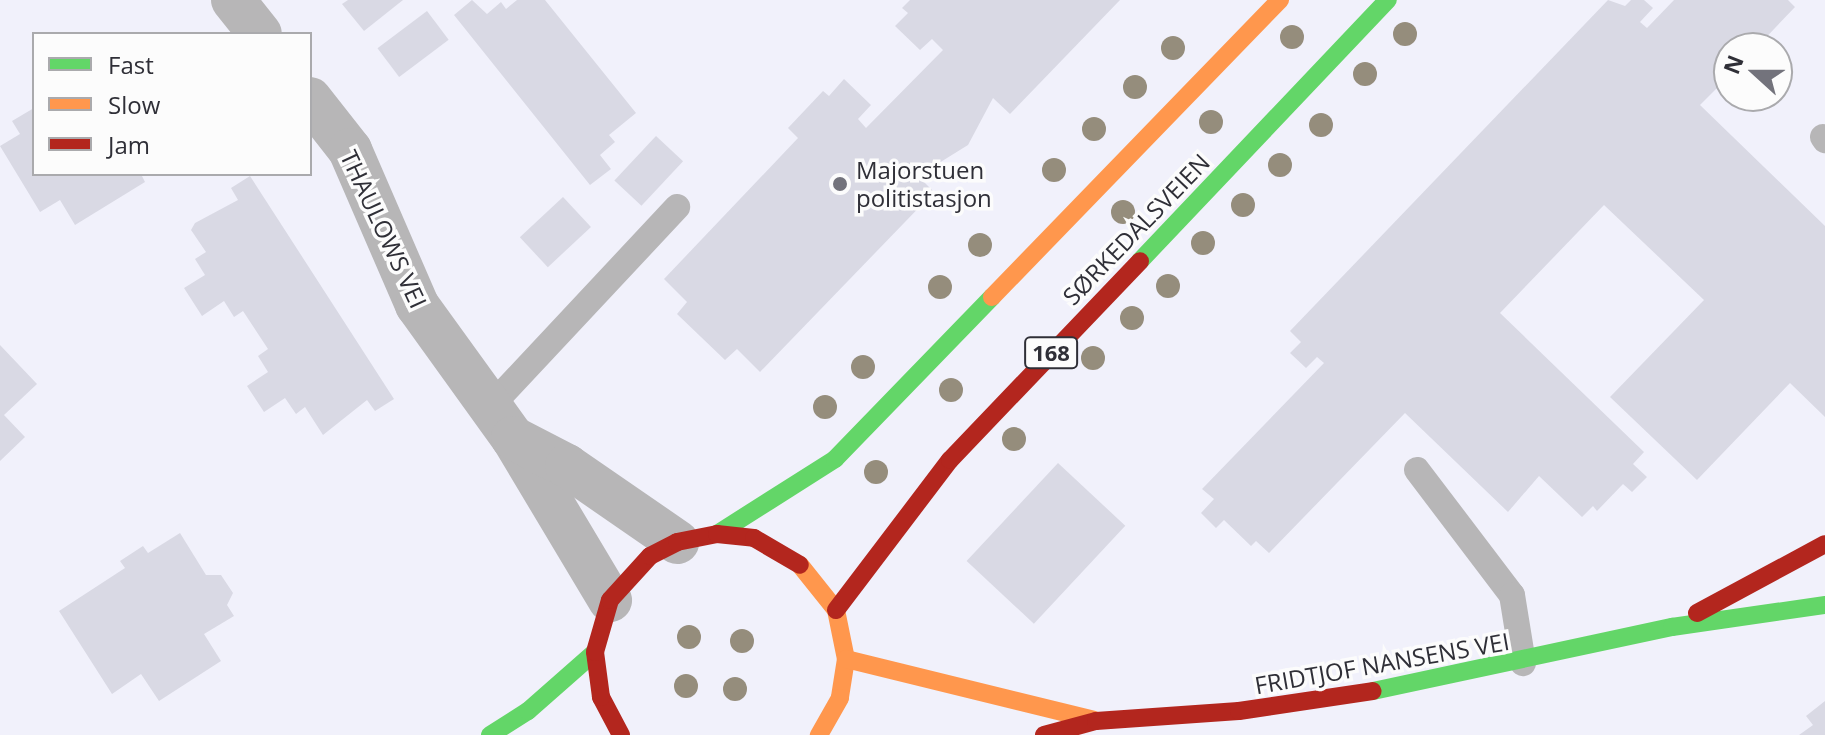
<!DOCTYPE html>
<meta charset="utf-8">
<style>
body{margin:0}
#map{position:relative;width:1825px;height:735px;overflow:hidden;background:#f1f1fb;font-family:"Open Sans",sans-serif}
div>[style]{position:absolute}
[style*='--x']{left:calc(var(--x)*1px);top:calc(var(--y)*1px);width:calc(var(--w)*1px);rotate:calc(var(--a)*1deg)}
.building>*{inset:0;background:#d9d9e4;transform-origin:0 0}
.lane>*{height:26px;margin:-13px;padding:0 13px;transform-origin:13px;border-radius:13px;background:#b7b6b7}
.street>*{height:44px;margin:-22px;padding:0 22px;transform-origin:22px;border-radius:22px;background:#b7b6b7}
.fast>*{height:18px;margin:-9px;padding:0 9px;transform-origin:9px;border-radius:9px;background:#63d668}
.slow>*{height:18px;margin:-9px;padding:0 9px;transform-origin:9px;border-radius:9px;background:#ff974d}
.jam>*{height:18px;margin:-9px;padding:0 9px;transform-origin:9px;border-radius:9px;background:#b3261e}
.trees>*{width:24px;height:24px;margin:-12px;border-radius:50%;background:#958d7c}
.dots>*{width:22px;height:22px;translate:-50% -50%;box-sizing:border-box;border:4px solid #fcfcfc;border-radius:50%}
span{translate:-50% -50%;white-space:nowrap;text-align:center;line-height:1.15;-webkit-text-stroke:7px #fcfcfc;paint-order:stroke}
.shield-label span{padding:2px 6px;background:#fcfcfc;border:2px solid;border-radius:6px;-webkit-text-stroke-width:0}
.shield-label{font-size:22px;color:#2f2f37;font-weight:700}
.poi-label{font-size:24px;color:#2f2f37}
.left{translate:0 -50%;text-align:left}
.street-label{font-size:24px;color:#2f2f37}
.legend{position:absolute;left:32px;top:32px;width:280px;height:144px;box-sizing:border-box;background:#fcfcfc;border:2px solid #aaaaad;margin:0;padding:10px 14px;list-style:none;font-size:24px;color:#2f2f37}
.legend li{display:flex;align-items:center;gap:16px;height:40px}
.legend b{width:40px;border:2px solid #aaaaad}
.north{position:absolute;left:1713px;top:32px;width:80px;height:80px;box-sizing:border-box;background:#fcfcfc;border:2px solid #aaaaad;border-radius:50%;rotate:291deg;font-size:22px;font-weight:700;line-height:32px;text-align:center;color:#2f2f37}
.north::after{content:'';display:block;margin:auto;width:28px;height:36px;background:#73737c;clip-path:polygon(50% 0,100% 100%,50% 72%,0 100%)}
</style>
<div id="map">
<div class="building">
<i style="clip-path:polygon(348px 0,403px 0,364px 31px,342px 4px)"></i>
<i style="clip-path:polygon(472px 0,487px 14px,501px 2px,506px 9px,517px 0,545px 0,636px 113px,609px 135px,615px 142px,600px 155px,611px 169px,590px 185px,454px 15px)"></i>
<i style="clip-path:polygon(910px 0,1120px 0,1010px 114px,993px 98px,968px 145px,918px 176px,934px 192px,760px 372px,737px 349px,725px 360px,677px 314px,687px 302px,664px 279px,798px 138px,788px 128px,823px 91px,829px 96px,844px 79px,871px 105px,858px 119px,866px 128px,943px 50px,932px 39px,920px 50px,895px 26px,908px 13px,902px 8px)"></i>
<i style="clip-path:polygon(1608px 0,1625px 6px,1631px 0,1644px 0,1653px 8px,1640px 22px,1647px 28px,1674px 0,1788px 0,1795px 7px,1756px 48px,1729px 48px,1729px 76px,1700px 105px,1825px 226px,1825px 417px,1790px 383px,1697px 480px,1610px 397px,1704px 300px,1604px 205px,1500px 313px,1644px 452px,1633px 464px,1647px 477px,1632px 492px,1623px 484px,1597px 511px,1593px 506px,1582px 517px,1539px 476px,1508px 512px,1405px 413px,1269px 553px,1256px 541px,1251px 546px,1224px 520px,1216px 528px,1201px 513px,1214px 499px,1202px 489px,1324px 363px,1317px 357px,1306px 368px,1290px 353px,1301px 342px,1290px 331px)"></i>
<i style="left:427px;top:11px;width:36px;height:62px;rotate:53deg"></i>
<i style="clip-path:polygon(34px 108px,34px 174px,141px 174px,145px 182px,75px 225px,60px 200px,40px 212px,0 146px,20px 134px,12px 121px)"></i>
<i style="left:656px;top:136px;width:37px;height:61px;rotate:43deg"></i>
<i style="clip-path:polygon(250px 176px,394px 399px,375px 411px,367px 400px,323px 435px,305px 407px,296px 414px,285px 398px,264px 412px,247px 386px,268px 372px,258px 356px,268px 349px,243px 311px,234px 317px,224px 301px,202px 316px,184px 288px,205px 275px,195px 259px,206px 252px,191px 230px,195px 223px,238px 200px,231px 188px)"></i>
<i style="left:563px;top:197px;width:41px;height:59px;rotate:47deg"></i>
<i style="clip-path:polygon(0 345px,37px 384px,4px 415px,25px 437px,0 461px)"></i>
<i style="left:1058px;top:463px;width:92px;height:134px;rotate:43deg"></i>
<i style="clip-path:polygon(180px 533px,206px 575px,221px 575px,233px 593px,227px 605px,234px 616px,204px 634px,221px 661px,159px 701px,141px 674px,112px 694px,59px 611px,125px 568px,120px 561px,143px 546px,148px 553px)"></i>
<i style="clip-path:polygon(1825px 701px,1825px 735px,1799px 735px,1813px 725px,1806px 716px)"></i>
</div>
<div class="lane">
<i style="--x:1823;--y:137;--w:4;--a:56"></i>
<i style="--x:490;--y:407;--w:274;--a:-46.9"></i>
<i style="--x:1417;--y:470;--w:157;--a:52.8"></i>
<i style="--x:1512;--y:595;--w:69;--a:80.8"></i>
</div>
<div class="street">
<i style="--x:233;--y:0;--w:43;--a:51.5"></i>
<i style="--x:310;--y:99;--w:65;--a:51.9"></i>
<i style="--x:350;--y:150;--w:169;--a:66.6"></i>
<i style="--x:417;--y:305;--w:164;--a:54.2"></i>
<i style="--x:513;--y:438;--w:189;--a:59.1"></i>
<i style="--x:513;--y:438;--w:61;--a:27.4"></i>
<i style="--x:567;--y:466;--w:134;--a:34.6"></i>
</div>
<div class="fast">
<i style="--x:1140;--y:261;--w:360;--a:-46.5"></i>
<i style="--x:717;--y:534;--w:140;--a:-32.4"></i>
<i style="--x:835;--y:459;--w:226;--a:-45.9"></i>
<i style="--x:1373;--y:691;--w:306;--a:-12.1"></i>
<i style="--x:1672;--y:627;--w:155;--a:-8.2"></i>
<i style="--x:490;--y:735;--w:45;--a:-32.3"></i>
<i style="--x:528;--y:711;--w:89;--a:-41.4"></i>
</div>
<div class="slow">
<i style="--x:992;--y:297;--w:414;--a:-45.9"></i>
<i style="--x:800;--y:565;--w:58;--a:51.3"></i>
<i style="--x:836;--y:610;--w:50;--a:78.5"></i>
<i style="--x:846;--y:659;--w:39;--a:99"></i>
<i style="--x:840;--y:698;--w:43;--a:119.6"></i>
<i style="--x:846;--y:659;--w:255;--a:13.8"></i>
</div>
<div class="jam">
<i style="--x:836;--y:610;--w:188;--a:-52.8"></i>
<i style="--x:950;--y:460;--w:275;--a:-46.3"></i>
<i style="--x:1697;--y:613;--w:145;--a:-28.3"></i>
<i style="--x:621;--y:735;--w:43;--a:-117.8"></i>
<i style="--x:601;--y:697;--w:45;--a:-97.6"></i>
<i style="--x:595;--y:652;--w:54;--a:-73.9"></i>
<i style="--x:610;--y:600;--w:59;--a:-47.7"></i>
<i style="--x:650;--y:556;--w:30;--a:-27"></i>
<i style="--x:677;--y:542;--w:41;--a:-11.3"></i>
<i style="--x:717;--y:534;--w:37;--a:6"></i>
<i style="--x:754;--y:538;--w:53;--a:30.4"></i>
<i style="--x:1044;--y:735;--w:54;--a:-15.1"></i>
<i style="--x:1096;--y:721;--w:143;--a:-4"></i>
<i style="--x:1239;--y:711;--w:135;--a:-8.5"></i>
</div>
<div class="trees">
<i style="left:1405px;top:34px"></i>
<i style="left:1292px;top:37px"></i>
<i style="left:1173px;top:48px"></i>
<i style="left:1365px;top:74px"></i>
<i style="left:1135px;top:87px"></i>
<i style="left:1211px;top:122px"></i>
<i style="left:1321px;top:125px"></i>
<i style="left:1094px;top:129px"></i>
<i style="left:1280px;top:165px"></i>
<i style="left:1054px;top:170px"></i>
<i style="left:1243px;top:205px"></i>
<i style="left:1123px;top:212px"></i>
<i style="left:1203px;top:243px"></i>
<i style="left:980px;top:245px"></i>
<i style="left:1168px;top:286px"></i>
<i style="left:940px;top:287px"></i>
<i style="left:1132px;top:318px"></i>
<i style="left:1093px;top:358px"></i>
<i style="left:863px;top:367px"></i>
<i style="left:951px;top:390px"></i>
<i style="left:825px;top:407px"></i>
<i style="left:1014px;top:439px"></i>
<i style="left:876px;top:472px"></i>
<i style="left:689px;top:637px"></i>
<i style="left:742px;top:641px"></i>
<i style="left:686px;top:686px"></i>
<i style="left:735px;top:689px"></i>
</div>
<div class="dots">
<i style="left:840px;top:184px;background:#73737c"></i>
</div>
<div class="shield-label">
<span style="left:1051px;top:353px">168</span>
</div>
<div class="poi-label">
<span class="left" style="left:856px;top:184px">Majorstuen<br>politistasjon</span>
</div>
<div class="street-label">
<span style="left:384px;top:229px;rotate:65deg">THAULOWS VEI</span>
<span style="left:1136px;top:229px;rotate:-46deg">SØRKEDALSVEIEN</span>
<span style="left:1382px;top:663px;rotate:-10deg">FRIDTJOF NANSENS VEI</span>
</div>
<ul class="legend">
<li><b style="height:10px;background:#63d668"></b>Fast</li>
<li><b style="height:10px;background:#ff974d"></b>Slow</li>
<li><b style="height:10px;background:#b3261e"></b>Jam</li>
</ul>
<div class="north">N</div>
</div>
